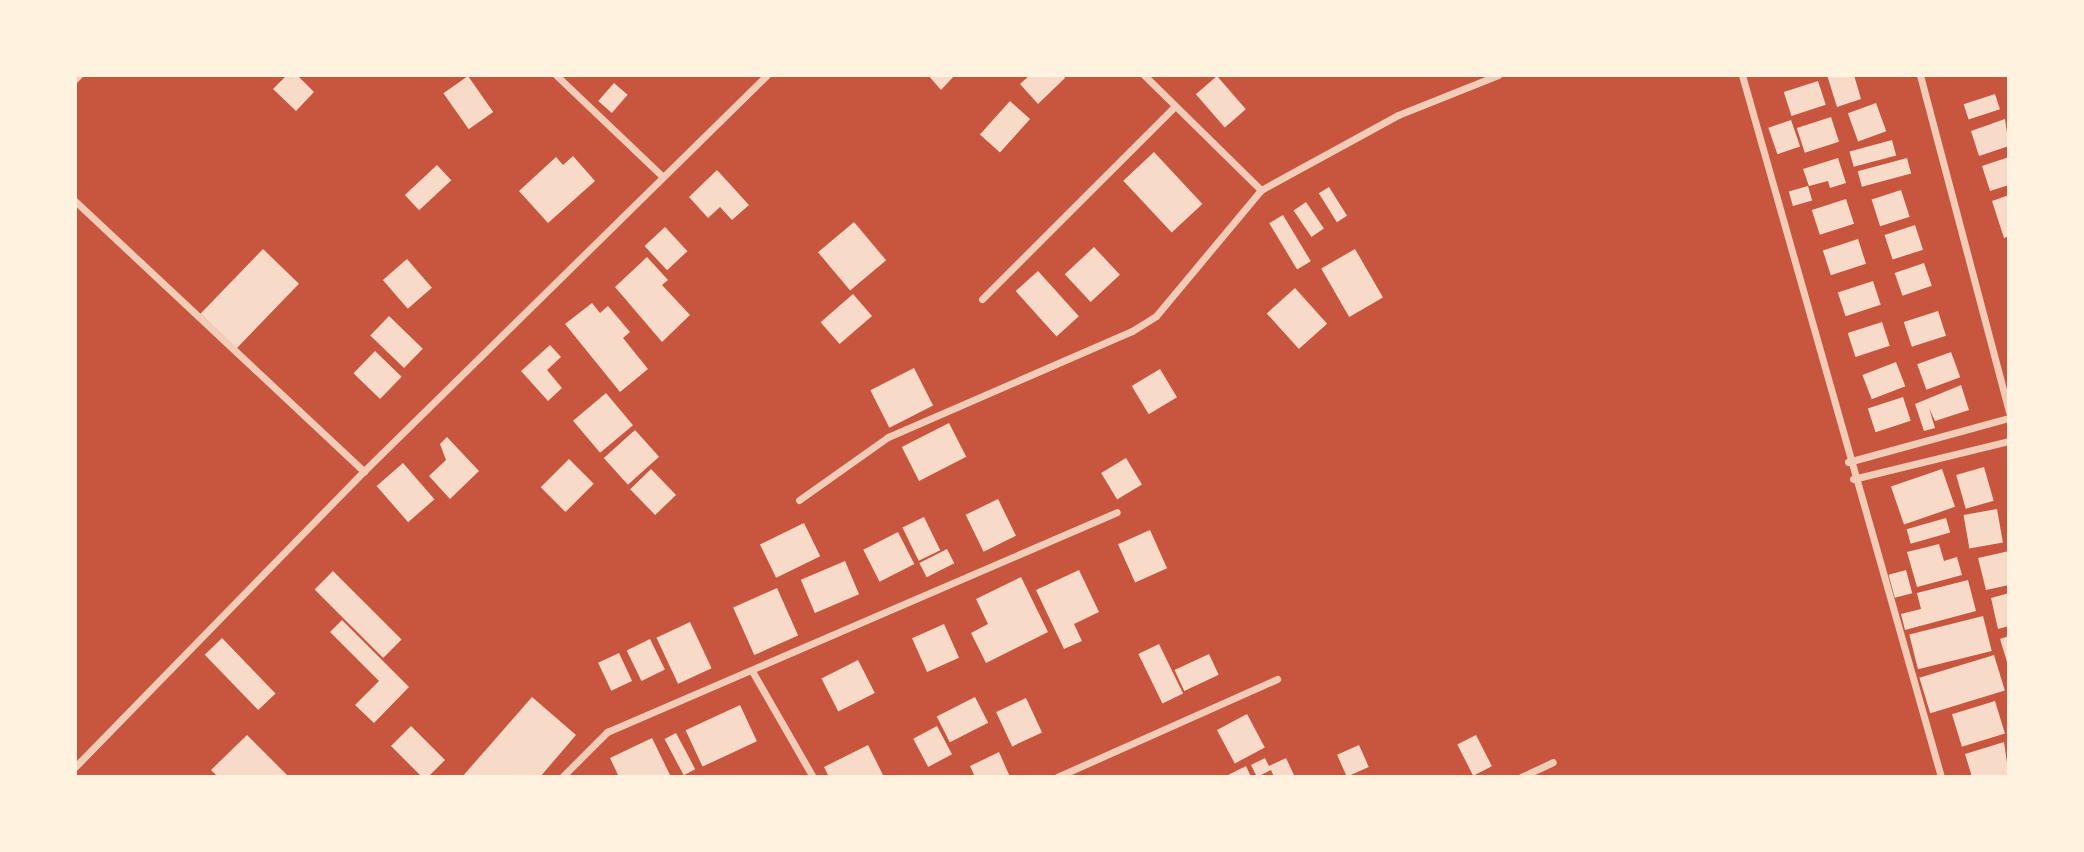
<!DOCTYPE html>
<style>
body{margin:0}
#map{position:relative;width:2084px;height:852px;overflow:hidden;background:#c8553d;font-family:Cabin,sans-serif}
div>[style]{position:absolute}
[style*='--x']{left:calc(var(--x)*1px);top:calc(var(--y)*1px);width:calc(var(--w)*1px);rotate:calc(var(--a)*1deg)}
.building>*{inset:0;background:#f7dbc8;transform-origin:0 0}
.minor>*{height:7px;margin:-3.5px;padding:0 3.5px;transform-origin:3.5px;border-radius:3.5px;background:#f1ccb7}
span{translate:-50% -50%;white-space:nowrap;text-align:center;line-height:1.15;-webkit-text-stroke:7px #fff3e0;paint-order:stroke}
.frame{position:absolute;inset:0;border:77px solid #fff3e0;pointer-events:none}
</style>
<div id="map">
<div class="building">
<i style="clip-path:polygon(287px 75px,297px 75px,314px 92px,296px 111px,273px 89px)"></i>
<i style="clip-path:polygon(928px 75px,955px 75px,941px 90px)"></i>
<i style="clip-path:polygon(1030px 75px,1063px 75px,1065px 78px,1038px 104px,1020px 84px)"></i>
<i style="clip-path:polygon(1827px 75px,1854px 75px,1861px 99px,1837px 107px)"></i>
<i style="left:468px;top:76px;width:44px;height:30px;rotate:55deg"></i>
<i style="left:1217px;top:76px;width:44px;height:28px;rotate:49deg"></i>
<i style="left:1818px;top:81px;width:25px;height:36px;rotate:72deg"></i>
<i style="left:614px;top:83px;width:18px;height:24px;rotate:41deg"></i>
<i style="left:1995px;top:94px;width:16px;height:33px;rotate:72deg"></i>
<i style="left:1010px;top:101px;width:27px;height:45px;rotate:42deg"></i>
<i style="left:1876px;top:103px;width:30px;height:30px;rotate:70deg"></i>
<i style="left:1831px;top:117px;width:26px;height:36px;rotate:72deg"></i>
<i style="clip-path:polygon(2005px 119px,2009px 146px,1979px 156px,1971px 131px)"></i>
<i style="left:1791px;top:120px;width:28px;height:24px;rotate:71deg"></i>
<i style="left:1892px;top:140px;width:16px;height:44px;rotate:75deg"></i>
<i style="left:1154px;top:152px;width:71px;height:42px;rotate:47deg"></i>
<i style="clip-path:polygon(573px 156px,595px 181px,548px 223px,519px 191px,556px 157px,563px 165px)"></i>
<i style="clip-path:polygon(2009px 157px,2009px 185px,1990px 191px,1982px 166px)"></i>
<i style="clip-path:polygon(1838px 158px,1846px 183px,1830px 188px,1828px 181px,1809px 186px,1803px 169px)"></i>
<i style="left:1907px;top:158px;width:16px;height:51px;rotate:75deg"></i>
<i style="left:437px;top:165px;width:21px;height:44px;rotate:47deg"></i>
<i style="clip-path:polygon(717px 170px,749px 205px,732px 220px,720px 207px,708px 218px,689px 197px)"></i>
<i style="left:1808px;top:186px;width:15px;height:20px;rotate:74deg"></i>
<i style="left:1329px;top:187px;width:34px;height:12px;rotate:58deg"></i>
<i style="left:1901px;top:190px;width:28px;height:31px;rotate:72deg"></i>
<i style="clip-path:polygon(2009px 195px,2009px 236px,2004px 238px,1992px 201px)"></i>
<i style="left:1846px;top:199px;width:26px;height:36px;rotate:72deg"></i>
<i style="left:1306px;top:202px;width:32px;height:15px;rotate:56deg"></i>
<i style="left:1283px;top:215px;width:54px;height:16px;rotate:59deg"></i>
<i style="left:854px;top:222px;width:50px;height:47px;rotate:50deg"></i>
<i style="left:1915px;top:225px;width:26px;height:32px;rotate:72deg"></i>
<i style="left:665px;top:227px;width:33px;height:28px;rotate:47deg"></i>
<i style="left:1858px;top:239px;width:26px;height:37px;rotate:72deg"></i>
<i style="left:1094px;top:247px;width:38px;height:40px;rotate:47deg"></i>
<i style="left:263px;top:249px;width:50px;height:90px;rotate:44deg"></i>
<i style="left:1355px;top:249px;width:56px;height:39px;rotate:60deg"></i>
<i style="clip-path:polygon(647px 257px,668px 280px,662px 285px,690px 315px,662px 342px,615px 287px)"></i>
<i style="left:407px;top:259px;width:38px;height:32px;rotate:49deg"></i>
<i style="left:1924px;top:263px;width:24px;height:31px;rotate:71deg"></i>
<i style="left:1038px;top:271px;width:61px;height:30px;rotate:48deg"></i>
<i style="left:1873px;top:281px;width:25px;height:37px;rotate:72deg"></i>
<i style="left:1295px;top:288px;width:48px;height:38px;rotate:48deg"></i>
<i style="left:853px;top:294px;width:29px;height:43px;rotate:49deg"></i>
<i style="clip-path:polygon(592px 303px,600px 313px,608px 306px,630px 332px,623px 338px,648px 369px,620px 392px,565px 324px)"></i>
<i style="left:1938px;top:311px;width:26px;height:36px;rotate:72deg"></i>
<i style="left:389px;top:316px;width:47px;height:27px;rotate:44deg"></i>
<i style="left:1882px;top:322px;width:25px;height:36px;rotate:72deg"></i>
<i style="clip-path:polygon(550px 345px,561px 357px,547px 370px,562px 388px,548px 401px,521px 371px)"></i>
<i style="left:375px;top:351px;width:37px;height:31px;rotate:44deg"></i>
<i style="left:1951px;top:352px;width:27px;height:36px;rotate:70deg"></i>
<i style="left:1896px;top:362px;width:26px;height:36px;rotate:69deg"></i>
<i style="left:914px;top:368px;width:42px;height:49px;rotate:63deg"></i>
<i style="left:1160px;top:369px;width:33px;height:33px;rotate:59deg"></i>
<i style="clip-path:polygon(1961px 385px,1969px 410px,1935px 421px,1929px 408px,1935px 428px,1924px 431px,1915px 404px)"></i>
<i style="left:606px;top:393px;width:42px;height:43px;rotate:50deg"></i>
<i style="left:1903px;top:397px;width:25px;height:37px;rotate:72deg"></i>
<i style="left:949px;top:423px;width:38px;height:53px;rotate:63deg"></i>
<i style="left:635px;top:430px;width:36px;height:42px;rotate:48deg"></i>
<i style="clip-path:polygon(447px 437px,479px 471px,450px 499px,429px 476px,446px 460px,440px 444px)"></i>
<i style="left:1126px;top:458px;width:31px;height:29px;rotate:59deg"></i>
<i style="left:569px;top:459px;width:35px;height:40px;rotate:45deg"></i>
<i style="left:403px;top:463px;width:48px;height:35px;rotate:49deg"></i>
<i style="left:1984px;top:467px;width:35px;height:29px;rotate:74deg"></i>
<i style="left:651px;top:469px;width:36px;height:29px;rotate:46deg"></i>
<i style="left:1942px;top:469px;width:40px;height:54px;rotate:71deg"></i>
<i style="left:998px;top:499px;width:41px;height:36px;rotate:64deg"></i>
<i style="left:1997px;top:509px;width:34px;height:34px;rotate:80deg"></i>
<i style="left:924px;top:517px;width:37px;height:24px;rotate:64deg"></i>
<i style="left:1946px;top:518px;width:15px;height:41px;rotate:74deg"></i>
<i style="left:804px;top:523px;width:37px;height:49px;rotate:64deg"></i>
<i style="left:1150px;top:530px;width:42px;height:35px;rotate:66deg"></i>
<i style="left:898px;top:532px;width:36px;height:39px;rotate:63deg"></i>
<i style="clip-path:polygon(1939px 544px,1944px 561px,1957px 557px,1962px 575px,1917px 587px,1907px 552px)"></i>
<i style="left:947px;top:549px;width:16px;height:31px;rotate:63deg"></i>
<i style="clip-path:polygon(2009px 551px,2009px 585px,1986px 590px,1978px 558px)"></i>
<i style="left:845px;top:561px;width:36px;height:48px;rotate:67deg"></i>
<i style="clip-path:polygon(1079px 570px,1099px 612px,1074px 624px,1082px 641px,1064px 649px,1036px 590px)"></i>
<i style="left:1906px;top:570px;width:24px;height:18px;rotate:75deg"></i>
<i style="left:333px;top:571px;width:97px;height:26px;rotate:45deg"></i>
<i style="clip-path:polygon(1021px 577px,1048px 632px,986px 663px,971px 633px,988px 624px,976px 599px)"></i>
<i style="clip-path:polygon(1968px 580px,1976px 611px,1905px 630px,1901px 614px,1921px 609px,1917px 593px)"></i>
<i style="left:777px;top:588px;width:52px;height:48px;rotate:66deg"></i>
<i style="clip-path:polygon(2009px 593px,2009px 626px,1998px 629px,1991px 598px)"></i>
<i style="left:1983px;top:616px;width:36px;height:76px;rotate:76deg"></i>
<i style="clip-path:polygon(342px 620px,409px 687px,374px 723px,355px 705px,379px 681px,330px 632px)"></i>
<i style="left:690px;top:622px;width:51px;height:37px;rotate:65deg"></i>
<i style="left:944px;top:624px;width:37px;height:35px;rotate:66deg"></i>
<i style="clip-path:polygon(2009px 636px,2009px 665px,2008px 665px,2000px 639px)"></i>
<i style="left:222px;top:638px;width:77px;height:24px;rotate:46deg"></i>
<i style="left:650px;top:639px;width:34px;height:26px;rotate:64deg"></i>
<i style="left:1159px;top:644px;width:55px;height:23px;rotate:64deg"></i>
<i style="left:619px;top:653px;width:31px;height:23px;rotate:65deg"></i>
<i style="left:1209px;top:654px;width:23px;height:38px;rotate:65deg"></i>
<i style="left:1994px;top:655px;width:37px;height:78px;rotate:73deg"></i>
<i style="left:858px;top:660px;width:37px;height:41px;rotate:63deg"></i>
<i style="clip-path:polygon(532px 697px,576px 735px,540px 777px,462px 777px)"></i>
<i style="left:975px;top:697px;width:29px;height:43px;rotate:63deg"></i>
<i style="left:1026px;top:698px;width:38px;height:33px;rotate:65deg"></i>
<i style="left:1995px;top:701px;width:34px;height:45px;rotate:73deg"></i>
<i style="left:740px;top:705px;width:40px;height:60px;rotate:65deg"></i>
<i style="left:1247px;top:714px;width:38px;height:34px;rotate:62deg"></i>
<i style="clip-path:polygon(411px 726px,445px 760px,428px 777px,422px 777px,391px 746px)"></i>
<i style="left:937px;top:726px;width:32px;height:27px;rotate:62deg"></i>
<i style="left:676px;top:733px;width:41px;height:13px;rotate:62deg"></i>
<i style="clip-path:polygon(247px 735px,287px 775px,285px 777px,218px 777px,211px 770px)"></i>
<i style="left:1476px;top:735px;width:35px;height:21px;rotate:63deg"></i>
<i style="clip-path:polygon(652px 738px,671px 777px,619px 777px,610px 758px)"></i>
<i style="clip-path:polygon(2004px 742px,2009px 777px,1972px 777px,1965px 754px)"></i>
<i style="clip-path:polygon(868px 745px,884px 777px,829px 777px,824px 767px)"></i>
<i style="left:1359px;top:745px;width:24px;height:24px;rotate:66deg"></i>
<i style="clip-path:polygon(999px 752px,1010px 777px,975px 777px,970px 766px)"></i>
<i style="clip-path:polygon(1265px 758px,1269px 766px,1286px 758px,1294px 775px,1274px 777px,1271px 770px,1257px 777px,1251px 765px)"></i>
<i style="clip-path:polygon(1246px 766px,1251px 777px,1224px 777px)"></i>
</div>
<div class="minor">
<i style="--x:556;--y:75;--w:146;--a:43.6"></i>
<i style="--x:1144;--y:75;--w:164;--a:44.5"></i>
<i style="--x:1742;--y:75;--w:730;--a:74.17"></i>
<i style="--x:1920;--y:75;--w:349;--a:75.2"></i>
<i style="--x:75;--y:79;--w:6;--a:-45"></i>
<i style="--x:75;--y:201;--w:396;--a:43.1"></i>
<i style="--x:982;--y:299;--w:272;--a:-45"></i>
<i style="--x:1848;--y:462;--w:167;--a:-15.3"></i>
<i style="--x:1853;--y:479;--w:161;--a:-13.7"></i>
<i style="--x:799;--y:500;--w:109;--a:-35.3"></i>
<i style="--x:888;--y:437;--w:266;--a:-23.5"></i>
<i style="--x:1132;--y:331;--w:28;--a:-32"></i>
<i style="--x:1156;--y:316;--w:164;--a:-50.2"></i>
<i style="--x:1261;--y:190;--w:156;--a:-28.7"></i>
<i style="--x:1398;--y:115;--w:108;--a:-21.8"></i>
<i style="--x:752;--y:671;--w:122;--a:60.1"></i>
<i style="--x:75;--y:767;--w:414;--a:-45.7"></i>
<i style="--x:364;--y:471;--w:565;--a:-44.5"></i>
<i style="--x:562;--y:777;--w:64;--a:-45"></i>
<i style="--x:607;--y:732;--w:555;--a:-23.33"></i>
<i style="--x:1057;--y:777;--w:241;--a:-24"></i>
<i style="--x:1521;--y:777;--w:35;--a:-25"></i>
</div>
<div class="frame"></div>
</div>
